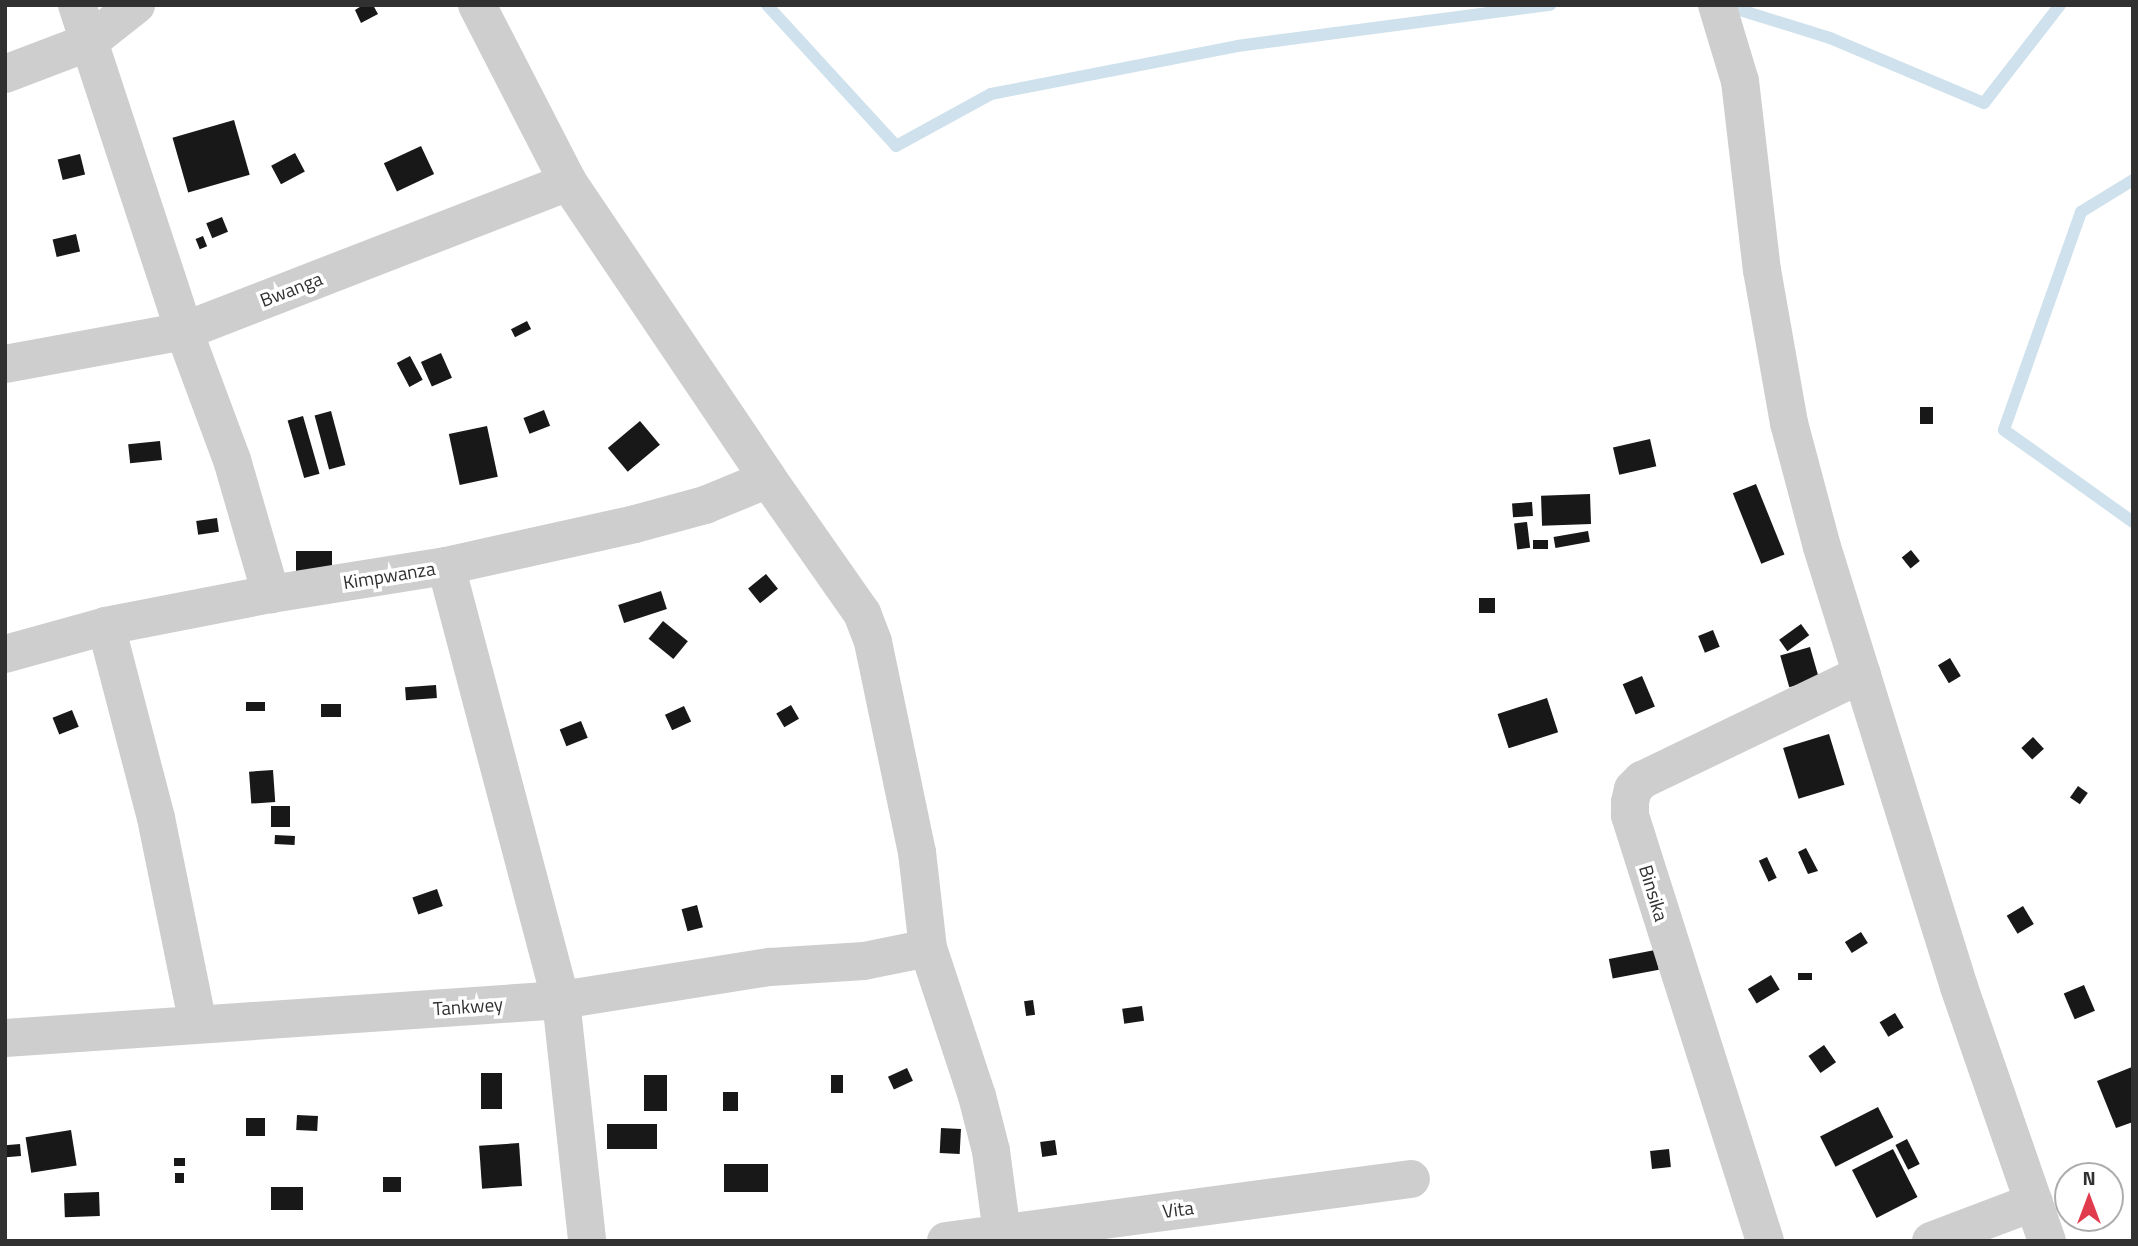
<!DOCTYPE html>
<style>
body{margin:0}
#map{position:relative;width:2138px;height:1246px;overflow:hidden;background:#fff;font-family:"Titillium Web",sans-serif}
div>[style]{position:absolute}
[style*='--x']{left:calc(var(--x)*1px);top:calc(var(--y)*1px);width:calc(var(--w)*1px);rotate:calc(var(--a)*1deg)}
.stream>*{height:12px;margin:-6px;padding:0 6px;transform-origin:6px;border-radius:6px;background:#cee1ec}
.building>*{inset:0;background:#181818;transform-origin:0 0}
.minor>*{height:38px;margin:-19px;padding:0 19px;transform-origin:19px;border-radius:19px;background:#cecece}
span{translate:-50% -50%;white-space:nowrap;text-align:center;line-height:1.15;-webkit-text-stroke:7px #fff;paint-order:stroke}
.street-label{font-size:19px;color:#313131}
.frame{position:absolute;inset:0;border:7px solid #313131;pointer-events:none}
.north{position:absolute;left:2054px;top:1162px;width:70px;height:70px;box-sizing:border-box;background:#fff;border:2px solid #adadad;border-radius:50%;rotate:0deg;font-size:19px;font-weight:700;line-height:28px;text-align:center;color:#313131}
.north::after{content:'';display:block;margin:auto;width:24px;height:32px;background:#e03c4e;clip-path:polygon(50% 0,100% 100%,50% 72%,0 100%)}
</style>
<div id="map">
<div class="stream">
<i style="--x:767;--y:5;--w:191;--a:47.5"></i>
<i style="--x:896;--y:146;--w:108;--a:-28.7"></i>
<i style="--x:991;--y:94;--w:251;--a:-11"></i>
<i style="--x:1237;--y:46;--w:316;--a:-7.5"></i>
<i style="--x:1724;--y:5;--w:111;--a:17.3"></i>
<i style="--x:1830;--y:38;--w:167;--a:22.9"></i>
<i style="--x:1984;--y:103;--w:124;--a:-52.2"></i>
<i style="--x:2133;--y:180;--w:61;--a:148.4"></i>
<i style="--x:2081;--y:212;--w:231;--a:109.5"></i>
<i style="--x:2004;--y:430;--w:158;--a:35.5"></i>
</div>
<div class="building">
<i style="clip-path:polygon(363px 5px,373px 5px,378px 14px,361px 23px,355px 10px)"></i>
<i style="left:234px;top:120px;width:57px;height:64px;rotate:74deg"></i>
<i style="left:421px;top:146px;width:31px;height:41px;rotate:65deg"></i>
<i style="left:295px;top:153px;width:21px;height:27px;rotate:62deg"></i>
<i style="left:80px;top:154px;width:21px;height:23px;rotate:76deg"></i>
<i style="left:222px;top:217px;width:16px;height:17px;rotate:68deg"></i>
<i style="left:76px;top:234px;width:18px;height:24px;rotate:77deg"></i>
<i style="left:203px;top:236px;width:11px;height:8px;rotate:68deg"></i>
<i style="left:527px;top:321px;width:9px;height:18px;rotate:63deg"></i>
<i style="left:441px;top:353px;width:27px;height:22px;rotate:66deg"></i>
<i style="left:410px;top:356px;width:27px;height:15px;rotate:62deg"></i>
<i style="left:1920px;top:407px;width:13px;height:17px"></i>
<i style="left:544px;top:410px;width:17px;height:22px;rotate:69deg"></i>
<i style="left:331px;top:411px;width:56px;height:17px;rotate:75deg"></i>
<i style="left:303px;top:416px;width:60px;height:16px;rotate:74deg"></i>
<i style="left:640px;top:421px;width:31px;height:42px;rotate:50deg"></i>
<i style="left:487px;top:426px;width:52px;height:39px;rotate:78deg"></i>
<i style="left:1650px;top:439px;width:28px;height:38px;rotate:77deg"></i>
<i style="left:160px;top:441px;width:19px;height:32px;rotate:84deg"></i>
<i style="left:1756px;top:484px;width:76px;height:25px;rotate:68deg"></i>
<i style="left:1590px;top:494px;width:30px;height:49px;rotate:88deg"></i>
<i style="left:1532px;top:502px;width:14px;height:20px;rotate:86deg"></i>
<i style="left:217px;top:518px;width:14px;height:21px;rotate:82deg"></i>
<i style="left:1527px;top:522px;width:26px;height:13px;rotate:83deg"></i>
<i style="left:1588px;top:531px;width:11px;height:35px;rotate:80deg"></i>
<i style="left:1533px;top:540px;width:15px;height:9px"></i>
<i style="left:1911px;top:550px;width:14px;height:12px;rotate:51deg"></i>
<i style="left:332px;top:551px;width:24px;height:36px;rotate:90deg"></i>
<i style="left:766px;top:574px;width:19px;height:23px;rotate:51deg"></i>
<i style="left:661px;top:591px;width:19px;height:45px;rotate:72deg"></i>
<i style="left:1495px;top:598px;width:15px;height:16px;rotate:90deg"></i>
<i style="left:663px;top:621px;width:32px;height:23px;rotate:39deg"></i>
<i style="left:1801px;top:624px;width:14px;height:27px;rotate:54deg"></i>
<i style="left:1713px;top:630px;width:18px;height:16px;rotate:68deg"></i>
<i style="left:1810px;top:647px;width:33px;height:31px;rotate:74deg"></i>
<i style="left:1950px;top:658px;width:21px;height:14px;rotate:59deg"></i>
<i style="left:1642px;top:676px;width:33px;height:21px;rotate:67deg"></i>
<i style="left:436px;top:685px;width:13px;height:31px;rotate:86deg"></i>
<i style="left:1547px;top:698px;width:36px;height:52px;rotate:72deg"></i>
<i style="left:246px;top:702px;width:19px;height:9px"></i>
<i style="left:321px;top:704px;width:20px;height:13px"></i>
<i style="left:791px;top:705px;width:16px;height:17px;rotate:60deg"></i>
<i style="left:684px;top:706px;width:17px;height:21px;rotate:65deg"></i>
<i style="left:72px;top:710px;width:18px;height:21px;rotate:68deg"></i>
<i style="left:581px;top:721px;width:18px;height:23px;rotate:68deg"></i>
<i style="left:1829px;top:734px;width:53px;height:48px;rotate:73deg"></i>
<i style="left:2033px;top:737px;width:16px;height:16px;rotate:47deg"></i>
<i style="left:273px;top:770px;width:32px;height:24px;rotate:86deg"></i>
<i style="left:2078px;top:786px;width:12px;height:14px;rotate:35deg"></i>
<i style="left:271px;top:806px;width:19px;height:21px"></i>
<i style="left:275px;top:835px;width:20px;height:9px;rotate:3deg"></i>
<i style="clip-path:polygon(1806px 848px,1818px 871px,1808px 874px,1798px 852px)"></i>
<i style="left:1767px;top:857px;width:23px;height:9px;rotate:65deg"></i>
<i style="left:437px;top:889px;width:18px;height:26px;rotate:71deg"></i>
<i style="left:697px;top:905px;width:23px;height:16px;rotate:75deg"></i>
<i style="left:2023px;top:906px;width:21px;height:19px;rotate:59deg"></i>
<i style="left:1861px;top:932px;width:13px;height:19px;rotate:58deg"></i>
<i style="left:1655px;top:950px;width:20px;height:47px;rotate:79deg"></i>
<i style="left:1798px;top:973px;width:14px;height:7px"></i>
<i style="left:1771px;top:975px;width:17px;height:27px;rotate:59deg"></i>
<i style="left:2084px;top:985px;width:28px;height:22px;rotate:67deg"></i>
<i style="left:1033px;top:1000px;width:15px;height:9px;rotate:82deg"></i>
<i style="left:1142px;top:1006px;width:15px;height:20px;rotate:82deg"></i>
<i style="left:1895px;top:1013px;width:17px;height:18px;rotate:59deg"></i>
<i style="left:1824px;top:1045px;width:21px;height:19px;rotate:55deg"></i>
<i style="clip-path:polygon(2132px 1067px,2133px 1122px,2116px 1128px,2097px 1081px)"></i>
<i style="left:907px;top:1068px;width:14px;height:21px;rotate:65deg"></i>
<i style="left:481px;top:1073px;width:21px;height:36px"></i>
<i style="left:644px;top:1075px;width:23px;height:36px"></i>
<i style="left:831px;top:1075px;width:12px;height:18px"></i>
<i style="left:723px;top:1092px;width:15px;height:19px"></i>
<i style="left:1878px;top:1107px;width:34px;height:65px;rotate:63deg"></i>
<i style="left:297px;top:1115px;width:21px;height:15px;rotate:3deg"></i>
<i style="left:246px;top:1118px;width:19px;height:18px"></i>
<i style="left:607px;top:1124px;width:50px;height:25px"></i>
<i style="left:941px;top:1128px;width:20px;height:25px;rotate:3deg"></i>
<i style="left:71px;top:1130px;width:36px;height:46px;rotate:81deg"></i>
<i style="left:1907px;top:1139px;width:28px;height:13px;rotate:63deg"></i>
<i style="left:1055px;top:1140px;width:15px;height:15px;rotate:82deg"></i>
<i style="left:519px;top:1143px;width:43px;height:40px;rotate:86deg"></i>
<i style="left:20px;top:1144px;width:12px;height:15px;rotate:85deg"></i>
<i style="left:1669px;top:1149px;width:18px;height:19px;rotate:84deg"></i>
<i style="left:1893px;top:1149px;width:54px;height:46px;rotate:63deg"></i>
<i style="left:174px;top:1158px;width:11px;height:8px"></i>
<i style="left:724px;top:1164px;width:44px;height:28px"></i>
<i style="left:175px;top:1173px;width:9px;height:10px"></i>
<i style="left:383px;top:1177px;width:18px;height:15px"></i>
<i style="left:271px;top:1187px;width:32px;height:23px"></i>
<i style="left:99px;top:1192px;width:24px;height:35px;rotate:88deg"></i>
</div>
<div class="minor">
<i style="--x:77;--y:5;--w:343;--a:71.8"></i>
<i style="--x:184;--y:331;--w:138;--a:69.6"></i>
<i style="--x:232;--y:460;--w:140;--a:73.8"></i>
<i style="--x:477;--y:5;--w:199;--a:62.8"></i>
<i style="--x:568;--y:182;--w:358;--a:56"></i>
<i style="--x:768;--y:479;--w:164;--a:55"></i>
<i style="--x:862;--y:613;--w:31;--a:69"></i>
<i style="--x:873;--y:642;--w:215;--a:78.2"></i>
<i style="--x:917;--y:852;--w:97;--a:83.5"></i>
<i style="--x:928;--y:948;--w:156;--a:71.7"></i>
<i style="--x:977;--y:1096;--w:57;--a:75.7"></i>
<i style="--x:991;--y:1151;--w:91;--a:82.4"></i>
<i style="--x:1717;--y:5;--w:79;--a:73.2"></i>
<i style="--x:1740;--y:81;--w:190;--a:83.4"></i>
<i style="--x:1762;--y:270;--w:155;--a:80"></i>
<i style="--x:1789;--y:423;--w:128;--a:75.1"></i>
<i style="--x:1822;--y:547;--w:461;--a:72.7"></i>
<i style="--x:1959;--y:987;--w:269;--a:70.9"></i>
<i style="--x:5;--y:74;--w:90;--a:-20.9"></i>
<i style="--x:89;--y:42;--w:60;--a:-38.2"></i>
<i style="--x:5;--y:364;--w:182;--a:-10.4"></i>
<i style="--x:184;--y:331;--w:412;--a:-21.2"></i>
<i style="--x:446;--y:566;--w:449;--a:75.2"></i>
<i style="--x:561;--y:1000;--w:242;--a:83.8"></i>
<i style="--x:106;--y:626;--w:198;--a:75.4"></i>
<i style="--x:156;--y:818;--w:210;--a:78.5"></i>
<i style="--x:5;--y:654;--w:105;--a:-15.5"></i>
<i style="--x:106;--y:626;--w:168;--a:-11"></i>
<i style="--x:271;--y:594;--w:177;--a:-9.1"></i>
<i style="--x:446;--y:566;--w:194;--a:-12.5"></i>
<i style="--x:635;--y:524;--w:73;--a:-15.2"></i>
<i style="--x:705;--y:505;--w:68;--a:-22.4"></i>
<i style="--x:5;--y:1038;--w:557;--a:-3.91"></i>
<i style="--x:561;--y:1000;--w:212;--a:-9"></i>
<i style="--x:770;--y:967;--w:94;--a:-3.7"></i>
<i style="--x:864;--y:961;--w:65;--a:-11.5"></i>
<i style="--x:946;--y:1241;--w:469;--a:-7.6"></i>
<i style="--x:1765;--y:1241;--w:447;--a:-107.6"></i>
<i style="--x:1630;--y:815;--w:13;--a:-90"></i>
<i style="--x:1630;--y:802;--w:13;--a:-77"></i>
<i style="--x:1633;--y:789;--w:13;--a:-45"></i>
<i style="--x:1642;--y:780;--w:244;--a:-25.7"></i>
<i style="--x:1931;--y:1241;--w:110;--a:-20.7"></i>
</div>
<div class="street-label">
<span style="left:291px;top:289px;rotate:-21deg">Bwanga</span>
<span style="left:389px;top:575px;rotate:-9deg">Kimpwanza</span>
<span style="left:1654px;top:893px;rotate:73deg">Binsika</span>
<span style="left:468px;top:1006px;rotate:-4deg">Tankwey</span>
<span style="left:1178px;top:1209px;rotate:-7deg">Vita</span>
</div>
<div class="frame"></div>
<div class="north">N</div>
</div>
